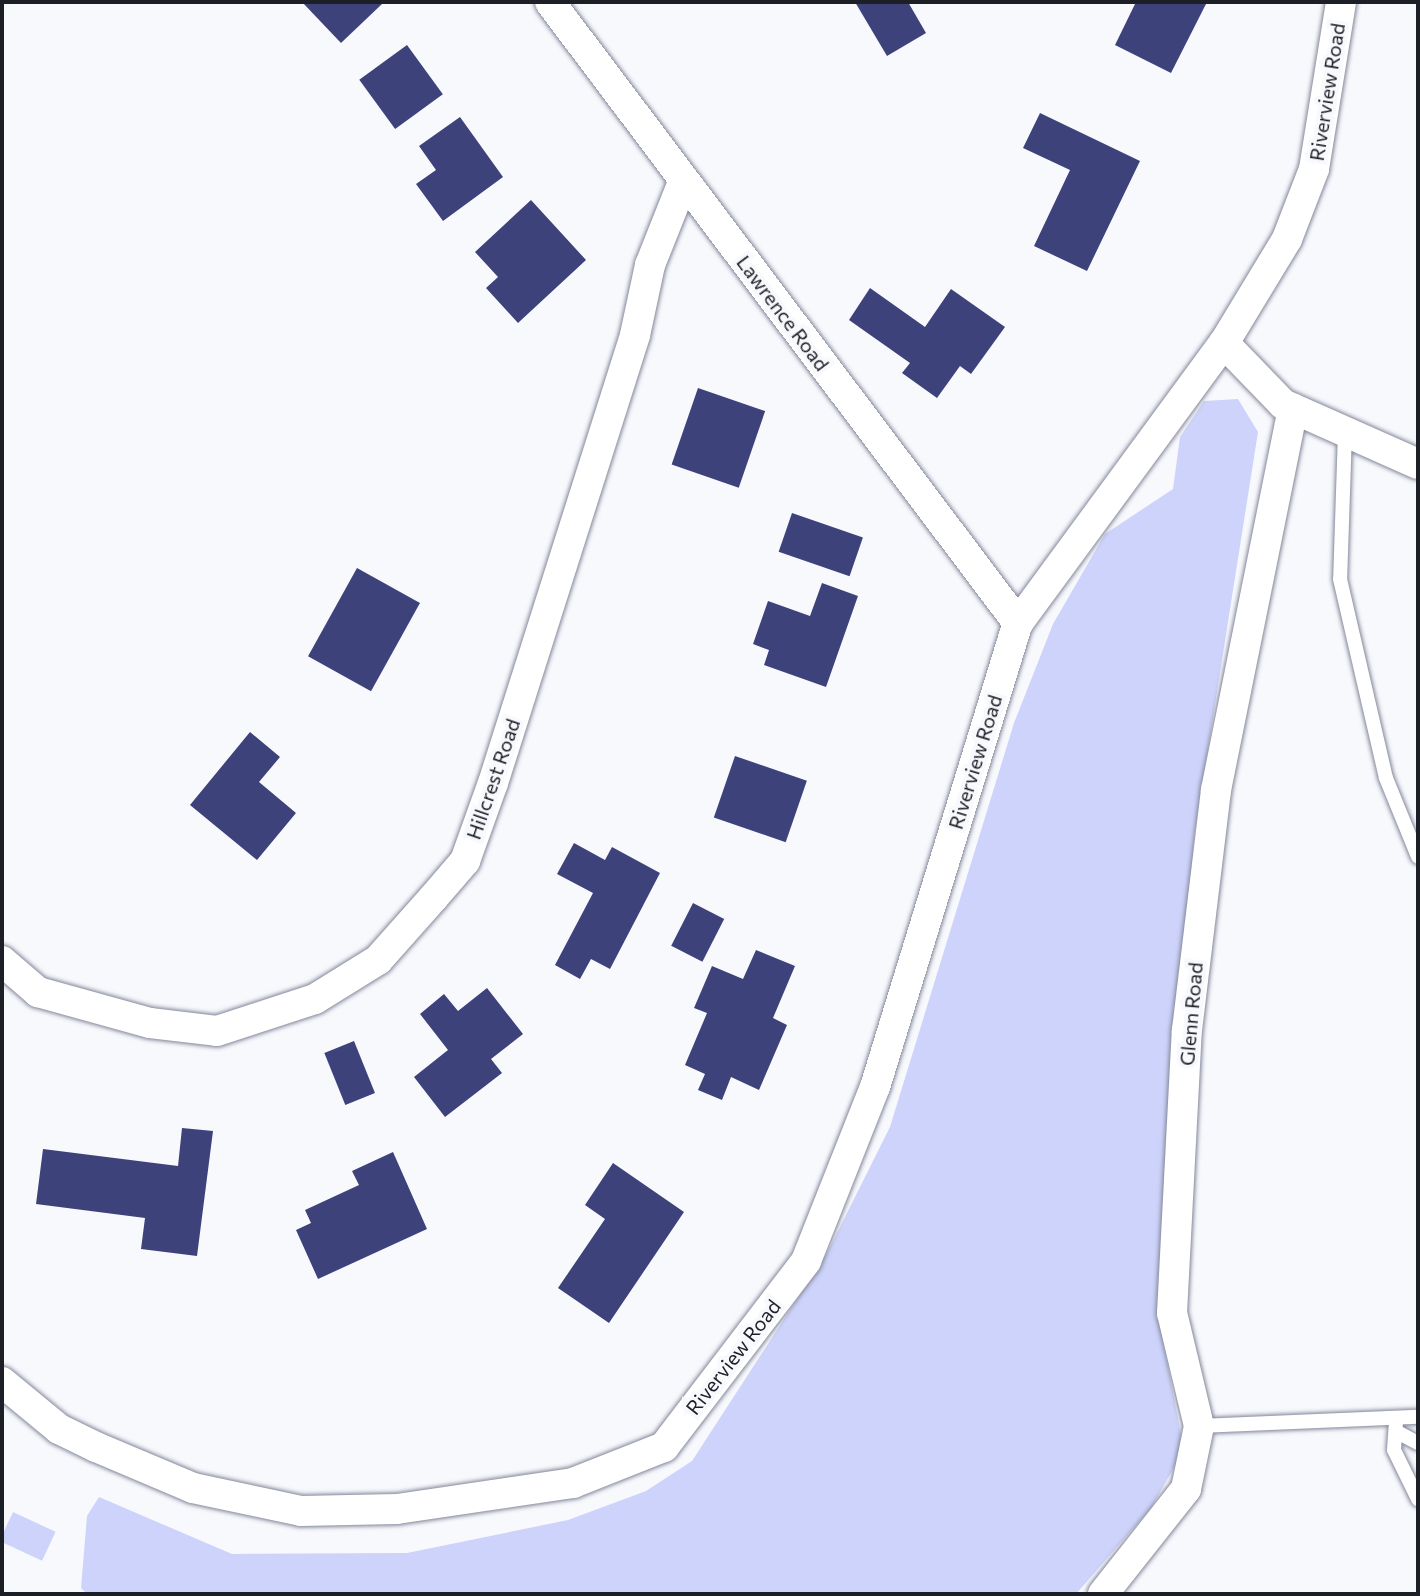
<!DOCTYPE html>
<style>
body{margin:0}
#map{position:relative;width:1420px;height:1596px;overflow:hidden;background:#f8f9fd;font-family:Commissioner,sans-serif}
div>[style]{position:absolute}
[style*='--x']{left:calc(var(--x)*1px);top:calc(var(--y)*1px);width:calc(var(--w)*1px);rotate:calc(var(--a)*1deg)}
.green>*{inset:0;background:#cdd3fa;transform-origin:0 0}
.building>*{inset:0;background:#3e427b;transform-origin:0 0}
.roads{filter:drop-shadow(0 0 2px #83879a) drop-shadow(0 0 2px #83879a)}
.service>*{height:14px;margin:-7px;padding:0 7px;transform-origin:7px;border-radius:7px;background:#fff}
.minor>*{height:30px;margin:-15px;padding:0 15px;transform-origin:15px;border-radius:15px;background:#fff}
span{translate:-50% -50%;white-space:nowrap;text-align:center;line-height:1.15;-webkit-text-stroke:8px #f8f9fd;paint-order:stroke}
.street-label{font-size:20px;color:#1d1f26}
.frame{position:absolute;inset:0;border:4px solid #1d1f26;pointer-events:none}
</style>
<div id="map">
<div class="green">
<i style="clip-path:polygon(1238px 399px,1258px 432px,1195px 831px,1161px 1244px,1162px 1335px,1184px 1450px,1151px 1508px,1076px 1594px,87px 1594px,81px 1588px,87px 1516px,99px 1497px,232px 1554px,407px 1553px,568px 1520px,646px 1491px,692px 1461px,827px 1253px,890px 1127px,1014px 723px,1053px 624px,1105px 534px,1173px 489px,1180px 437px,1204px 401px)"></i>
<i style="left:13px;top:1512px;width:47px;height:32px;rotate:25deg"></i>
</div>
<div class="building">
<i style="clip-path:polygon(302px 2px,381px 2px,382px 4px,341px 43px)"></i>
<i style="clip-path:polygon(855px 2px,908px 2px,926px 33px,887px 56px)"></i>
<i style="clip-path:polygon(1136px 2px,1207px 2px,1171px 73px,1115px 45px)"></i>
<i style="left:407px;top:45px;width:61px;height:59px;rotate:54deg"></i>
<i style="clip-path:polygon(1040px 113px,1140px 161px,1087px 271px,1034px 246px,1070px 170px,1023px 148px)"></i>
<i style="clip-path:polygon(460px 117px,503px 177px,443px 221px,416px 184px,436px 170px,419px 146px)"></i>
<i style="clip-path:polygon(531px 200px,586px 260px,518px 323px,486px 288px,498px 277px,475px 252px)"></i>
<i style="clip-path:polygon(870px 288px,925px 327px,951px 289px,1005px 327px,971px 374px,960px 366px,937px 398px,902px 373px,910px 363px,849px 320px)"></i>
<i style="left:698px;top:388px;width:71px;height:81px;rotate:19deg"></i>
<i style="left:792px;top:513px;width:75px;height:41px;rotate:19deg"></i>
<i style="left:357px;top:568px;width:72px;height:101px;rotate:29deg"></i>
<i style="clip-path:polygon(822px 583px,858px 596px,826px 687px,764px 665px,769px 650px,753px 644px,768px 601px,810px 616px)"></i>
<i style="clip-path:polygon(250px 732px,280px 757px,259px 782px,296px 813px,257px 860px,190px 805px)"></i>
<i style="left:735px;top:756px;width:76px;height:65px;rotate:19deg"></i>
<i style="clip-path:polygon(574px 843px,605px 860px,612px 847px,660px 873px,610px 969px,591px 959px,580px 979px,555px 965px,593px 893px,557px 874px)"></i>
<i style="left:693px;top:903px;width:35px;height:48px;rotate:27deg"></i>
<i style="clip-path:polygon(756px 950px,795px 966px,773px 1018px,787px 1025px,759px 1090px,731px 1077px,722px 1100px,698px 1090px,705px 1074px,685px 1065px,707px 1013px,694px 1008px,712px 966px,743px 979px)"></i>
<i style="clip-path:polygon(487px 988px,523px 1034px,491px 1059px,502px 1073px,445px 1117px,414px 1077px,448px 1050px,420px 1014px,444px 994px,458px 1011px)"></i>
<i style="left:354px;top:1041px;width:56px;height:32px;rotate:68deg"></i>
<i style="clip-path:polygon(182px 1128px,213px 1131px,197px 1256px,141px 1249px,145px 1218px,36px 1204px,43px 1149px,178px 1166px)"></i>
<i style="clip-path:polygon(393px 1152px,427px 1229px,318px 1279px,296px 1230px,311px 1223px,305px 1210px,359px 1185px,352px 1171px)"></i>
<i style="clip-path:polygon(613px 1163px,684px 1212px,609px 1323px,558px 1288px,605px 1219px,585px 1205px)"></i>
</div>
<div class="roads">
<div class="service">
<i style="--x:1345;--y:432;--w:147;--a:91.9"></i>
<i style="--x:1340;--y:579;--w:204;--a:77"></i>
<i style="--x:1386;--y:778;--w:85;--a:67.9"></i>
<i style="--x:1396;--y:1421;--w:29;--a:94"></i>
<i style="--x:1394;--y:1450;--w:55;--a:63.9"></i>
<i style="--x:1199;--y:1426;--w:219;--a:-2.4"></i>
<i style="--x:1399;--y:1433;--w:21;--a:28"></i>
</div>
<div class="minor">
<i style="--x:550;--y:2;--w:778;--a:53"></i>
<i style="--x:1224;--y:343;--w:85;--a:46"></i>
<i style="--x:1283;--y:404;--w:148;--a:24"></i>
<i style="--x:2;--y:961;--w:48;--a:40.7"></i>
<i style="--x:38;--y:992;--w:116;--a:15.5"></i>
<i style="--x:150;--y:1023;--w:67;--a:6.8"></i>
<i style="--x:217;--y:1031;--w:103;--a:-18.1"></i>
<i style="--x:315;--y:999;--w:74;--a:-31.8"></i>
<i style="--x:378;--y:960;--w:84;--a:-48.4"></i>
<i style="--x:434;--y:897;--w:48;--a:-49.3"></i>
<i style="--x:465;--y:861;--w:83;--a:-70.3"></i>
<i style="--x:493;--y:783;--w:470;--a:-72.4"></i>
<i style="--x:635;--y:335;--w:72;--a:-77.9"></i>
<i style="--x:650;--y:265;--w:89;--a:-68.3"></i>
<i style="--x:2;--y:1382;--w:74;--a:39.5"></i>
<i style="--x:59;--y:1429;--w:41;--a:25.9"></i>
<i style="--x:96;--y:1447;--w:105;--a:22.9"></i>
<i style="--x:193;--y:1488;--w:110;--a:12"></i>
<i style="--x:301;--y:1511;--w:96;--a:-1.2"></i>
<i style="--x:397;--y:1509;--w:178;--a:-8.4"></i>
<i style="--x:573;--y:1483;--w:98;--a:-21.6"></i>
<i style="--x:664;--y:1447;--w:234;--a:-52.6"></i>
<i style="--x:806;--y:1261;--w:187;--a:-68.4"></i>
<i style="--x:875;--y:1087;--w:486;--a:-72.9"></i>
<i style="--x:1018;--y:623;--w:348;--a:-53.7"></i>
<i style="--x:1224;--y:343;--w:122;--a:-58.8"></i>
<i style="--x:1287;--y:239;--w:75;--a:-68.9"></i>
<i style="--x:1314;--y:169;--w:169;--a:-80.8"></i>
<i style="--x:1103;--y:1594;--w:134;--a:-51.7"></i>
<i style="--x:1186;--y:1489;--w:64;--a:-78.3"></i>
<i style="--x:1199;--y:1426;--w:116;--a:-103.4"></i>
<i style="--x:1172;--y:1313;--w:283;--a:-87"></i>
<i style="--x:1187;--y:1030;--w:242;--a:-83.1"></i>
<i style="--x:1216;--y:790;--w:389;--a:-78.6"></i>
</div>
</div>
<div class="street-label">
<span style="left:1327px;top:92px;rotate:-81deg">Riverview Road</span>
<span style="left:783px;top:313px;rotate:53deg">Lawrence Road</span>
<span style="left:975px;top:762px;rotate:-73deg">Riverview Road</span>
<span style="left:493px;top:779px;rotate:-71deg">Hillcrest Road</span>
<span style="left:1191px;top:1014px;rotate:-85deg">Glenn Road</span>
<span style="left:733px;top:1357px;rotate:-52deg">Riverview Road</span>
</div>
<div class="frame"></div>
</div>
